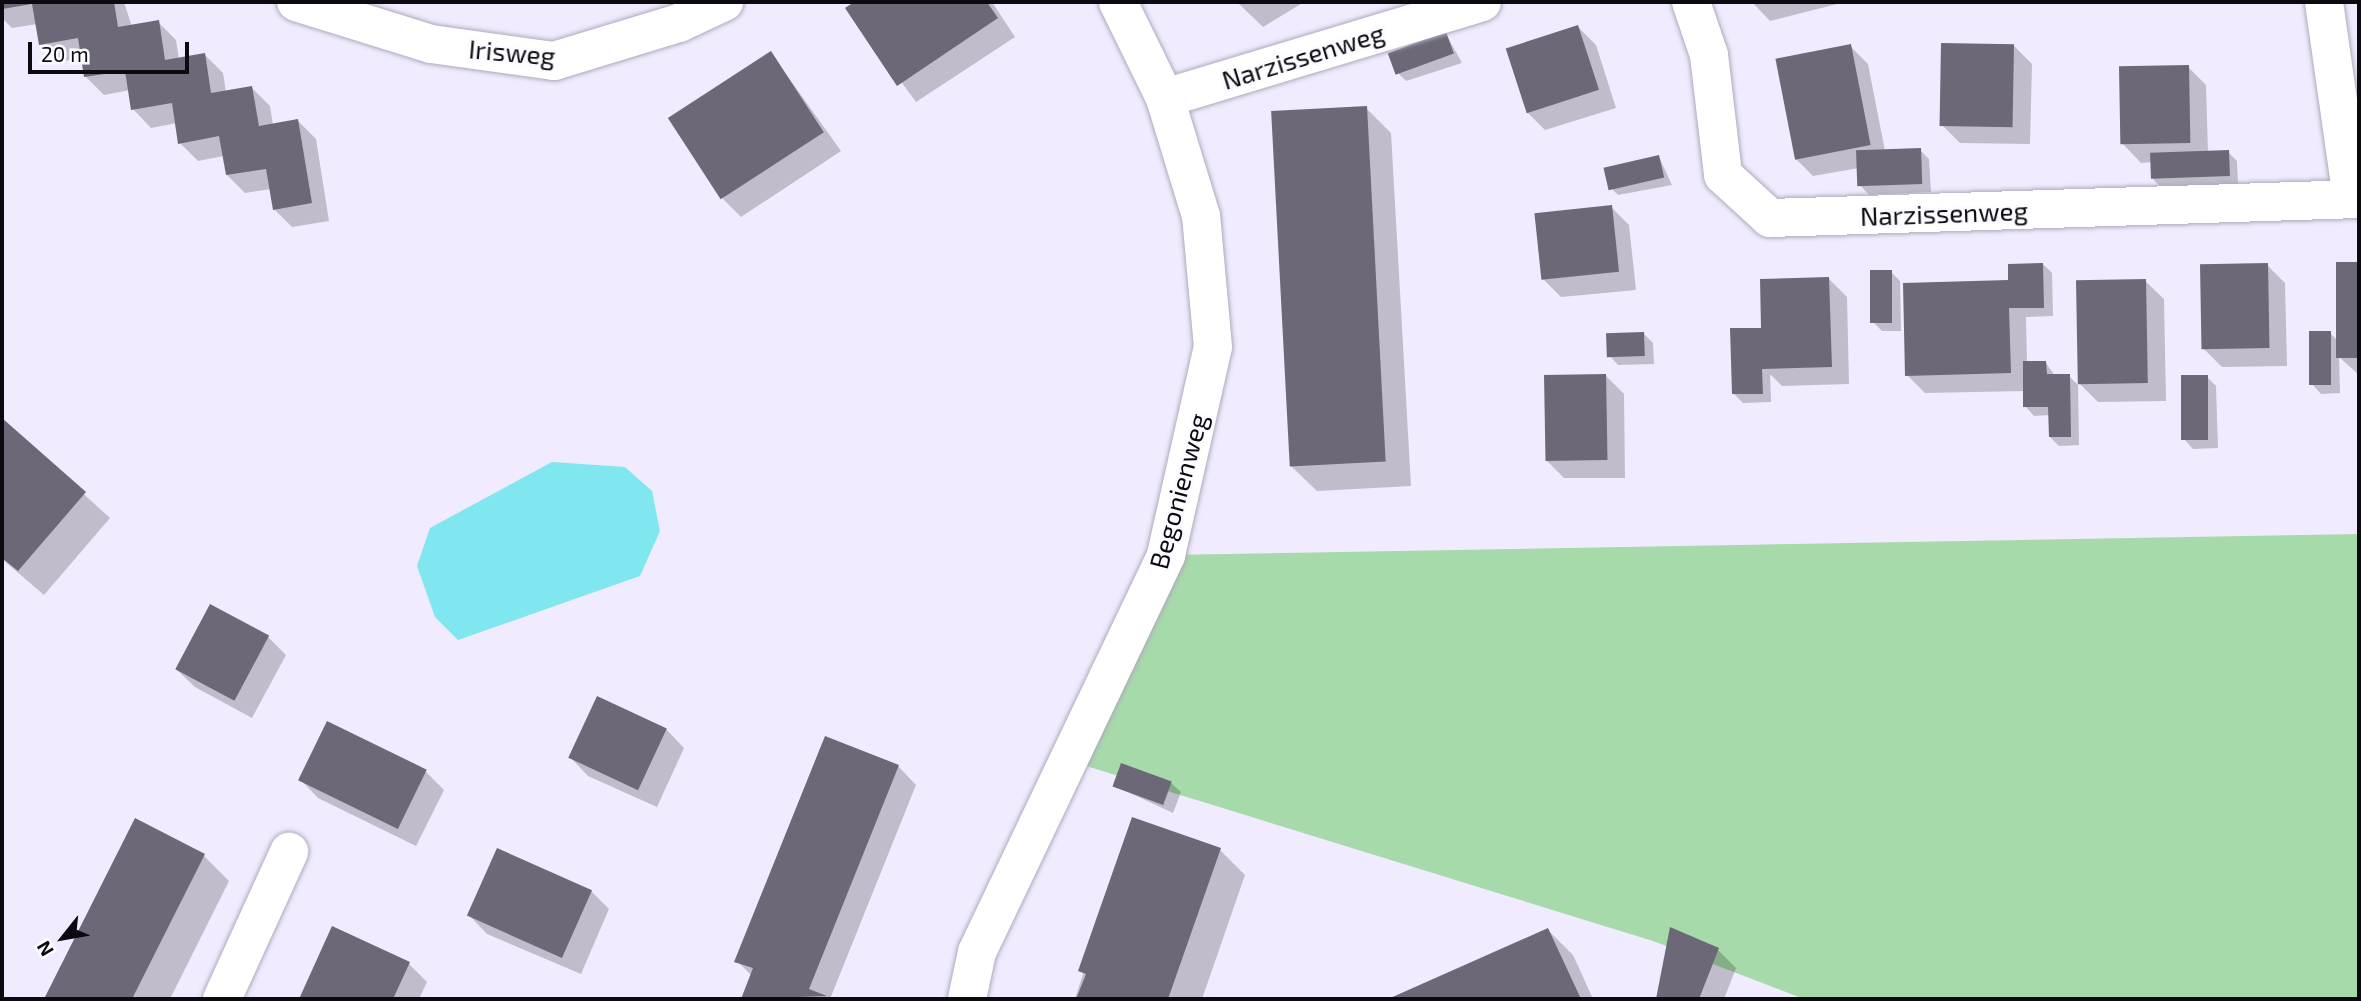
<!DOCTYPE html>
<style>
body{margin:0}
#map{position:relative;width:2361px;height:1001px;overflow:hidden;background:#f0ebfe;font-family:"Exo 2",sans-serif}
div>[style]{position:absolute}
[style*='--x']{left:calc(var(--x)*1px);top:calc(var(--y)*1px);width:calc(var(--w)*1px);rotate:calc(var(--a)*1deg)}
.green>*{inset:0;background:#a7daaa}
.water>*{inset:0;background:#80e6ef}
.shadow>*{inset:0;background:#0003}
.building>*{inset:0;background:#6c6878;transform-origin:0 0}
.roads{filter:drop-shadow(0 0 2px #aeaabb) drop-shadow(0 0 2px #aeaabb)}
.minor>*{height:38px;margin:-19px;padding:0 19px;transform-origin:19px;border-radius:19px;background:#fff}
span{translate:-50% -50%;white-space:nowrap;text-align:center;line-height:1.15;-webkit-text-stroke:6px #fcfbff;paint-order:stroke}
.street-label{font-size:26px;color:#0c0a10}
.frame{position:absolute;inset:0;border:4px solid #0c0a10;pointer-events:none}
.north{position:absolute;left:28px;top:903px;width:70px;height:70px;-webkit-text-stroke:5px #fcfbff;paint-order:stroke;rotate:239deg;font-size:19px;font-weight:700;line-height:28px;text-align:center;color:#0c0a10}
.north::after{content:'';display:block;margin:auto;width:24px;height:32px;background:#0c0a10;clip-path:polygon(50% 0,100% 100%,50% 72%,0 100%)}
.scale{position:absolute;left:28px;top:42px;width:161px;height:32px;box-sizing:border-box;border:4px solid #0c0a10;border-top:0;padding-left:9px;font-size:21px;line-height:24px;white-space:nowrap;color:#0c0a10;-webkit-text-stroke:5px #fcfbff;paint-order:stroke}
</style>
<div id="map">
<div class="green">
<i style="clip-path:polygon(2359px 534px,2359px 999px,1804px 999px,1653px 941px,1070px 761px,1166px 555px)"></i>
</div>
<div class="water">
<i style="clip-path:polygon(552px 462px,625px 467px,652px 491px,660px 531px,640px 576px,458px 640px,435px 617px,417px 566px,430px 528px)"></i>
</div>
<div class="shadow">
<i style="clip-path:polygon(2px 2px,124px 2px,132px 27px,158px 22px,176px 40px,179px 59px,205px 55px,223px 73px,226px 92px,252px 88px,270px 106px,273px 125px,298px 121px,316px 139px,329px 221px,292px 227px,274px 209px,271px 189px,245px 193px,227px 175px,224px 156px,198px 161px,180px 143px,177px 123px,151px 128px,133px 109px,130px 90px,104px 95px,86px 77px,83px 58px,58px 62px,40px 44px,37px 24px,12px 28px,2px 18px)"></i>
<i style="clip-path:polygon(857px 2px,992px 2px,1015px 37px,916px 102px,847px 8px)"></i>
<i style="clip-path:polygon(1237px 2px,1304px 2px,1263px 27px)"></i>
<i style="clip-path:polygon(1752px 2px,1845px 2px,1770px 21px)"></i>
<i style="clip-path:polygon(1578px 27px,1596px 45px,1616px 108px,1545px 130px,1527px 112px)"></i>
<i style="clip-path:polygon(1446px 34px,1462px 63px,1406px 81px,1397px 72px)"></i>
<i style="clip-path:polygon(1850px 46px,1868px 64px,1885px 151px,1920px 150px,1929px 159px,1931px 192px,1869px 195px,1860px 185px,1859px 168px,1813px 176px,1795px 158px)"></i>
<i style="clip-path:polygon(2014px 46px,2032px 64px,2030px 144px,1960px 143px,1942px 125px)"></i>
<i style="clip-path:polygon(771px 53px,841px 151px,741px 217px,723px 199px)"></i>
<i style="clip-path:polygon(2188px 67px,2206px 85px,2208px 153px,2228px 152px,2237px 161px,2238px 184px,2162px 188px,2153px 179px,2152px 162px,2141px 163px,2123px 144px)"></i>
<i style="clip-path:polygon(1366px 108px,1391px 133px,1411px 486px,1317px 491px,1291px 466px)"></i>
<i style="clip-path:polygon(1659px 157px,1672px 185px,1618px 195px,1609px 186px)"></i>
<i style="clip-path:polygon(1611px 207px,1629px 225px,1636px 290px,1561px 297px,1543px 279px)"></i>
<i style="clip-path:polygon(2359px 263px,2359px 375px,2339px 357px,2340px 393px,2321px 394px,2312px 384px,2330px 333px,2339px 342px,2338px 264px)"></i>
<i style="clip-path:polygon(2043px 264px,2052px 273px,2053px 316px,2026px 317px,2027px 363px,2046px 363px,2055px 376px,2069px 376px,2078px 385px,2079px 445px,2059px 446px,2050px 437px,2050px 415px,2034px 416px,2025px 406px,2025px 391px,1925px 393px,1907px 375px,2007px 282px)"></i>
<i style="clip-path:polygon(2267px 265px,2285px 283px,2287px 366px,2222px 367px,2204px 349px)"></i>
<i style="clip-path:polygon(1891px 272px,1900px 281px,1901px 331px,1882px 331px,1873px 322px)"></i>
<i style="clip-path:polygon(1829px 279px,1847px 297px,1849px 384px,1782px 386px,1770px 374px,1771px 402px,1743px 403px,1734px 394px)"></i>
<i style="clip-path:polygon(2145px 281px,2164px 299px,2166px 401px,2098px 402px,2080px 384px)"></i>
<i style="clip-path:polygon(1644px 334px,1653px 343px,1654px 364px,1618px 365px,1609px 355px)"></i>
<i style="clip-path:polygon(1606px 376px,1624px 394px,1625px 478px,1564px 478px,1546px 460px)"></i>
<i style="clip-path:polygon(2207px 377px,2216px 386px,2218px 448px,2193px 449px,2184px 439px)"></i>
<i style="clip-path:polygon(2px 420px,110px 518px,44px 595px,2px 559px)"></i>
<i style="clip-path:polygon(268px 637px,286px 655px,252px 718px,195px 687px,176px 669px)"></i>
<i style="clip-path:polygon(666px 729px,684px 748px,657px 807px,588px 776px,570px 757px)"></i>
<i style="clip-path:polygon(898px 766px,916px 785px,830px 999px,743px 999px,752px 976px,737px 961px)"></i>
<i style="clip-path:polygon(426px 772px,444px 790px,416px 846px,318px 798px,300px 779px)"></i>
<i style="clip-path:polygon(1171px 783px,1181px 792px,1173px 813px,1115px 786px)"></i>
<i style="clip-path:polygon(1133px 819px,1220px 850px,1245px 875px,1202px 999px,1075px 999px)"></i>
<i style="clip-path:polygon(135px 821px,204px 856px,229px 881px,170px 999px,46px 999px)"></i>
<i style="clip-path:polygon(497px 851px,591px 891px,609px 909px,581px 974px,487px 934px,469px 915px)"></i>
<i style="clip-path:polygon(333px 929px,409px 964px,427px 982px,419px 999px,301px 999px)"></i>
<i style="clip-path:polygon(1548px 930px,1573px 955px,1593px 999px,1392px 999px)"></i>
<i style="clip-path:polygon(1671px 930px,1718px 950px,1736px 968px,1724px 999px,1658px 999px)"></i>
</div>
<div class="building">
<i style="clip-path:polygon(2px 2px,114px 2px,118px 27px,159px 20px,165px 60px,205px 53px,211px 93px,252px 86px,259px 126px,298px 119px,312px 203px,273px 210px,266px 169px,226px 175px,219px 136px,178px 144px,172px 103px,131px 110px,125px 71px,84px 77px,78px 38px,39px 45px,32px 4px,2px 9px)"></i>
<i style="clip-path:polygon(854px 2px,987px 2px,998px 18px,897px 86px,845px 8px)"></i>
<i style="left:1578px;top:25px;width:68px;height:76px;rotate:72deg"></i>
<i style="left:1446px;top:32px;width:23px;height:62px;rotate:70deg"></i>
<i style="left:1941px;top:43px;width:73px;height:83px;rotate:1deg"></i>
<i style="left:1851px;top:44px;width:103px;height:77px;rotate:79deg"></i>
<i style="left:771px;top:51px;width:97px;height:123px;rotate:57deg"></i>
<i style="left:2189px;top:65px;width:78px;height:70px;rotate:89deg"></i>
<i style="left:1367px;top:106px;width:356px;height:96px;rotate:87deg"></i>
<i style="left:1921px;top:148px;width:36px;height:65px;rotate:88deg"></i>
<i style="left:2229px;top:150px;width:26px;height:79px;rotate:88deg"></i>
<i style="left:1659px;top:155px;width:23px;height:57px;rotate:77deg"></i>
<i style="left:1612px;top:205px;width:67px;height:78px;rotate:84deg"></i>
<i style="left:2336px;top:262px;width:23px;height:96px"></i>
<i style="clip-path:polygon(2043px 263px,2044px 308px,2009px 308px,2011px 373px,1905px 376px,1903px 283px,2008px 280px,2008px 264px)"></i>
<i style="left:2268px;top:263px;width:85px;height:68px;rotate:89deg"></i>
<i style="left:1870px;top:270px;width:22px;height:53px"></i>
<i style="clip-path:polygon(1829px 277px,1832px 367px,1762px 369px,1763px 394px,1732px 394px,1730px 328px,1761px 328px,1760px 279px)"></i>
<i style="left:2146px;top:279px;width:104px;height:70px;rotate:89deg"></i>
<i style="left:2309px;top:331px;width:22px;height:54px"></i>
<i style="left:1644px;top:332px;width:24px;height:38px;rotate:88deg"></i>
<i style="clip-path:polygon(2023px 361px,2046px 361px,2047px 374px,2070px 374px,2071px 437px,2049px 437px,2048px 407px,2023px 407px)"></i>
<i style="left:1606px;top:374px;width:86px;height:62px;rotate:89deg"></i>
<i style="left:2181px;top:375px;width:27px;height:65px"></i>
<i style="clip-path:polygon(2px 418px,86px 492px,18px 571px,2px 558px)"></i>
<i style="left:210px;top:604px;width:67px;height:74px;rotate:28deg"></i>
<i style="left:597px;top:696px;width:77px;height:68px;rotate:25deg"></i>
<i style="left:327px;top:721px;width:111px;height:66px;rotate:26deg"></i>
<i style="clip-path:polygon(825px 736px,899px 765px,809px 989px,827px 996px,741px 999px,753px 968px,734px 962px)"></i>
<i style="left:1121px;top:763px;width:54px;height:25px;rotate:20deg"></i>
<i style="clip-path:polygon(1132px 817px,1221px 848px,1168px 999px,1076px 999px,1086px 974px,1078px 971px)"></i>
<i style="clip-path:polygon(135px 818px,205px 854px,132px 999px,44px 999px)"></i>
<i style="left:497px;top:848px;width:104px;height:74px;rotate:24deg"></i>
<i style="clip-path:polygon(332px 926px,410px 962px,393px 999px,299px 999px)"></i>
<i style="clip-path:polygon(1670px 927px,1719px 948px,1699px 999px,1656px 999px)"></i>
<i style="clip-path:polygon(1548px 928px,1581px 999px,1388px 999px)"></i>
</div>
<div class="roads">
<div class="minor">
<i style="--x:296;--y:2;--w:141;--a:17.3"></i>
<i style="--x:431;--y:44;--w:124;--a:7.9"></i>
<i style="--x:554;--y:61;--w:131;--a:-16.9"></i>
<i style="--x:679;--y:23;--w:50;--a:-25"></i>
<i style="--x:1691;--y:2;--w:56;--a:71.2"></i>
<i style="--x:1709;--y:55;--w:121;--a:83.3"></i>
<i style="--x:1723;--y:175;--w:64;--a:42.5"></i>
<i style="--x:1770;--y:218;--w:589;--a:-1.85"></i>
<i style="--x:2324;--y:2;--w:199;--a:81.9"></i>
<i style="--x:1165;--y:98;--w:331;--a:-16.8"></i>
<i style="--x:222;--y:999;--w:162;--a:-65.5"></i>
<i style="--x:967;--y:999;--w:48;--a:-78"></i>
<i style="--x:977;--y:952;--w:440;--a:-64.5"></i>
<i style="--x:1166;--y:555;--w:213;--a:-77.3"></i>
<i style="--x:1213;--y:347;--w:132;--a:-95.2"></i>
<i style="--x:1201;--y:216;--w:123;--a:-107"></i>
<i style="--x:1165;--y:98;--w:107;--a:-116.1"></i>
</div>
</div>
<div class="street-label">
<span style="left:512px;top:52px;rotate:5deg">Irisweg</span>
<span style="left:1303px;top:56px;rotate:-17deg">Narzissenweg</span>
<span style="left:1944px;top:213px;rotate:-2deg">Narzissenweg</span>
<span style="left:1178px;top:491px;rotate:-75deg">Begonienweg</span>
</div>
<div class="frame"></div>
<div class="north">N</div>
<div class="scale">20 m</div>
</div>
